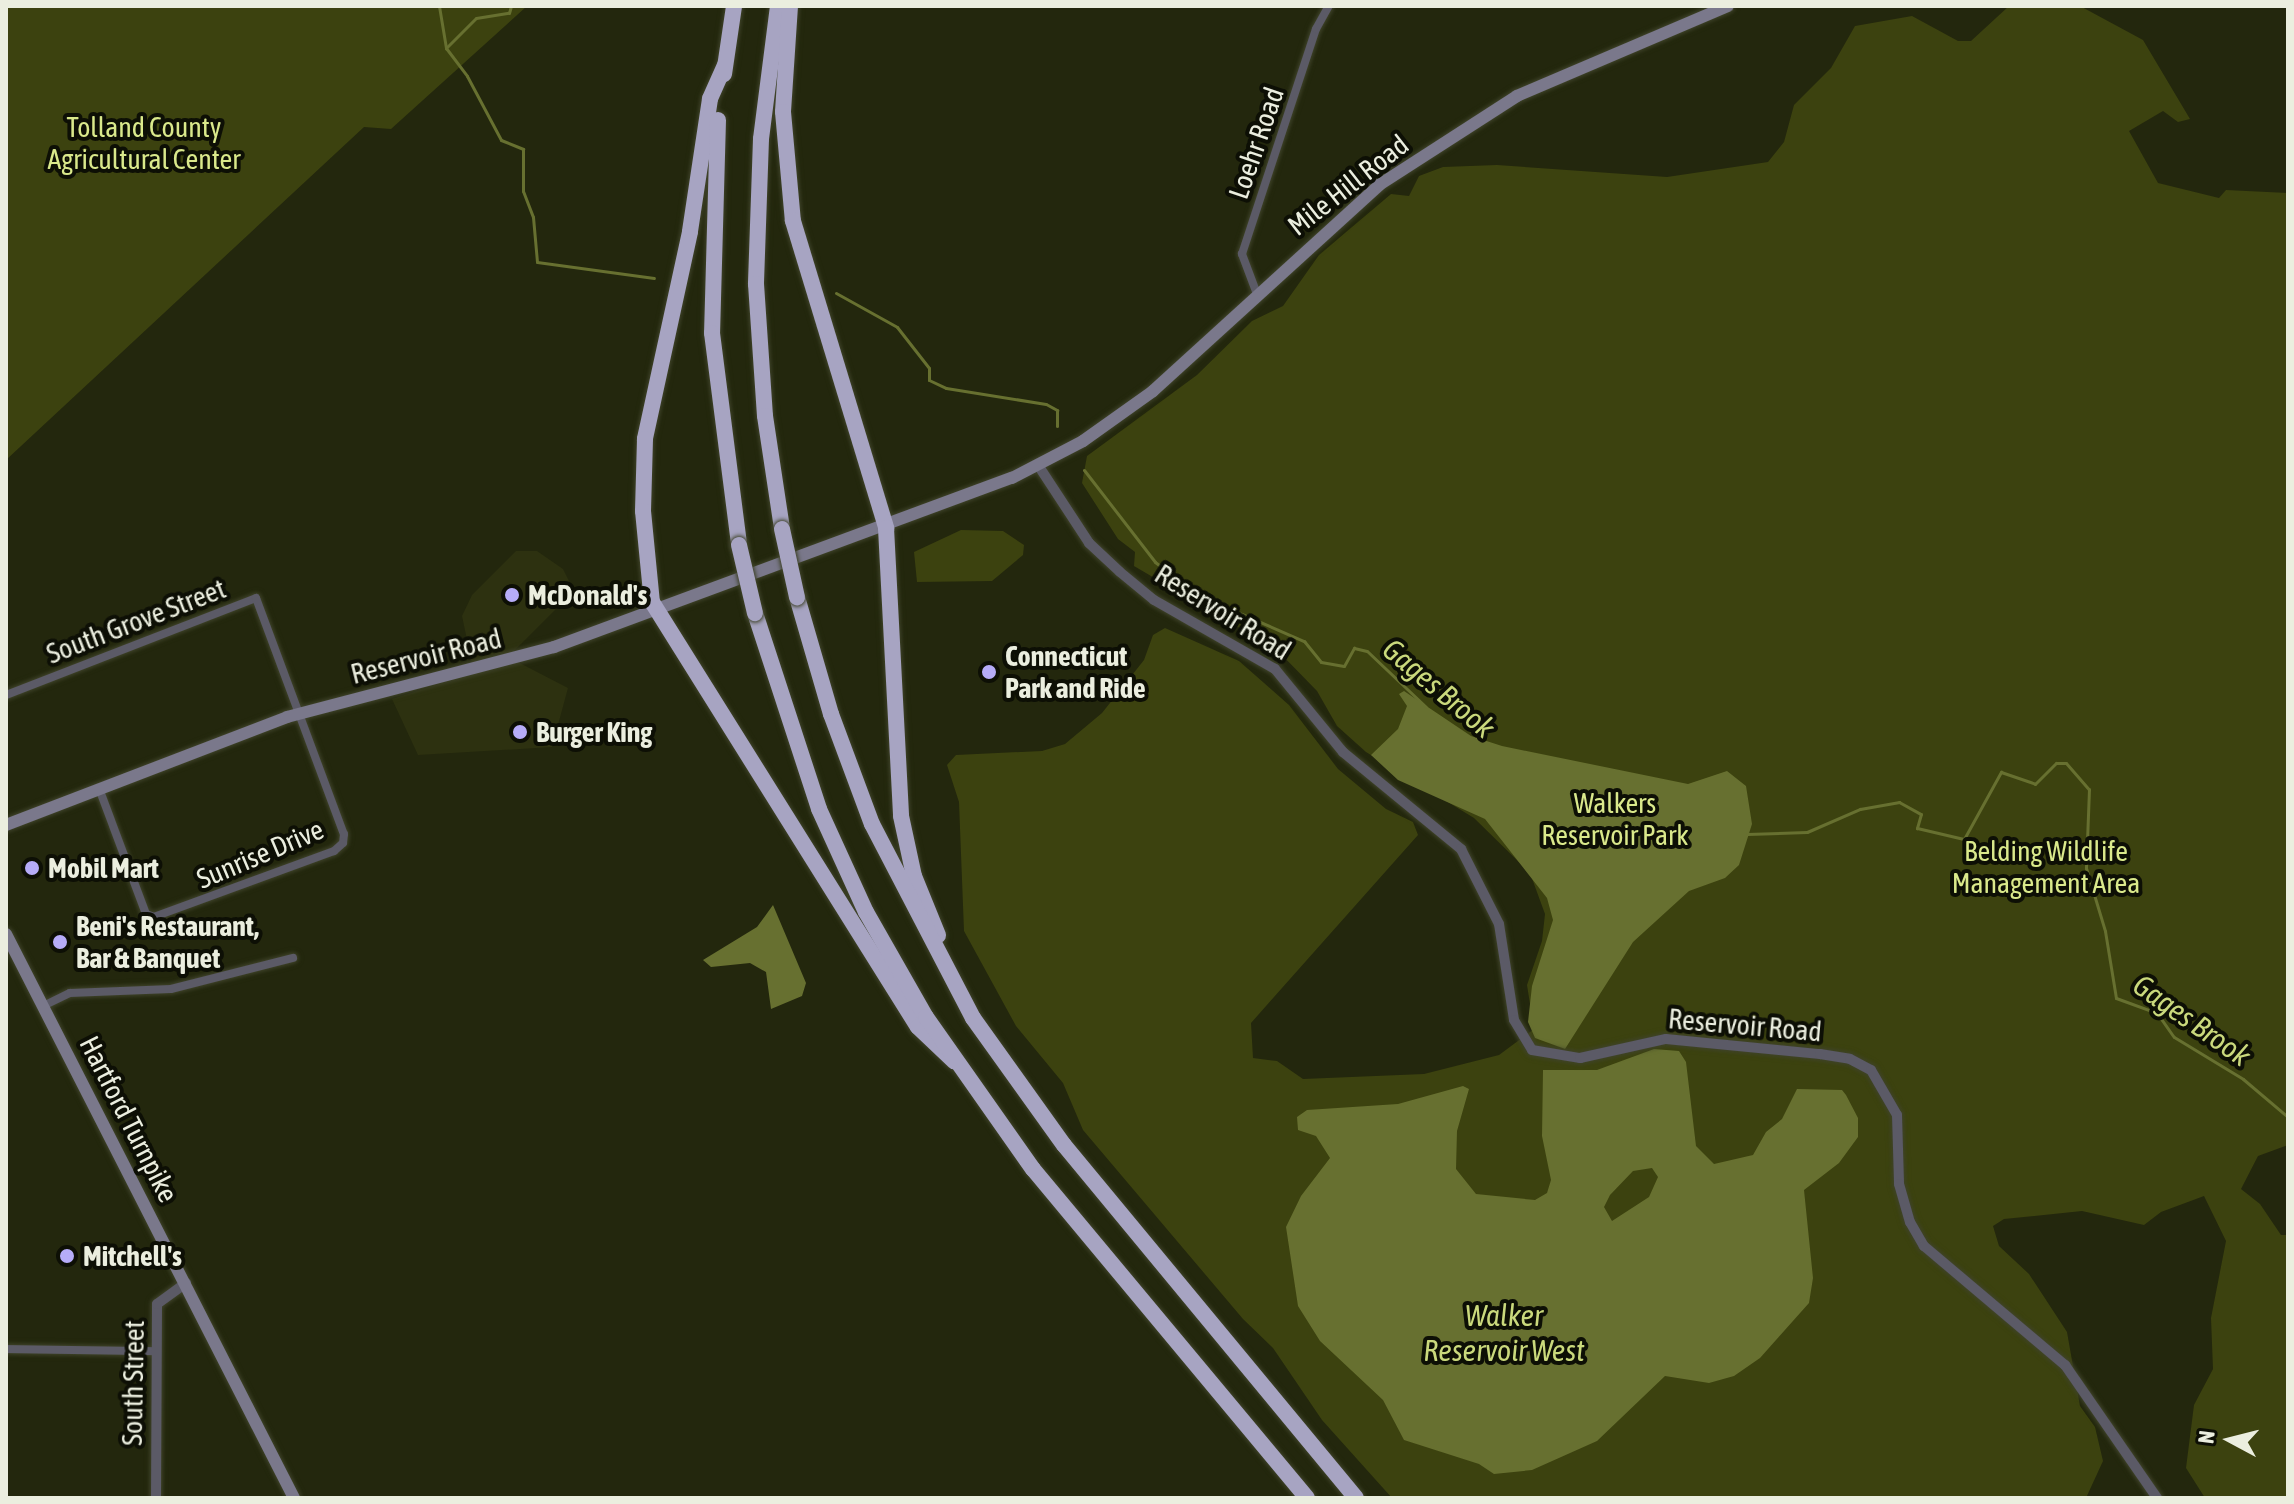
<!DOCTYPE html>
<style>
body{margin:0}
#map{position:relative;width:2294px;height:1504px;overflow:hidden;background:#23270d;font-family:"Asap Condensed",sans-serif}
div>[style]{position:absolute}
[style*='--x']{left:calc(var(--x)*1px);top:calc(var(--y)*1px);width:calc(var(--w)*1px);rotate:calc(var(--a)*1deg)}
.built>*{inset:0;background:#2d3110}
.green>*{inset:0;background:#3c420f}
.water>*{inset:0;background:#677030}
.stream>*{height:3px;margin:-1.5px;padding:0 1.5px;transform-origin:1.5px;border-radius:1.5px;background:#677030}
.roads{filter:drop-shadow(0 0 2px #3f432a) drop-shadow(0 0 2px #3f432a)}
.minor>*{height:8px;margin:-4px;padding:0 4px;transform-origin:4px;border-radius:4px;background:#5b5a66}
.tertiary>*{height:10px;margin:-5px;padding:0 5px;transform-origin:5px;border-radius:5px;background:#5b5a66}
.secondary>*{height:12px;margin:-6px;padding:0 6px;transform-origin:6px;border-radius:6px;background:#7a788b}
.motorway>*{height:16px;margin:-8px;padding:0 8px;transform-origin:8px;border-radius:8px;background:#a7a4c2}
.bridges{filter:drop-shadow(0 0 2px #3f432a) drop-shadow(0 0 2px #3f432a)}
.motorway-bridge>*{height:16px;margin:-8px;padding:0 8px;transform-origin:8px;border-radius:8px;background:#a7a4c2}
.dots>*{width:22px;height:22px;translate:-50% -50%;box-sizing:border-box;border:4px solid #0d0f05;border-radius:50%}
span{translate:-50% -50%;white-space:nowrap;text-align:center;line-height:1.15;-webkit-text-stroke:8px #0d0f05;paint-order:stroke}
.park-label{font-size:28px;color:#dae98b}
.street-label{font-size:28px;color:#ebeedf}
.poi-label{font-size:28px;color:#ebeedf;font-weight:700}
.left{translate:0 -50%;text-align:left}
.water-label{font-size:30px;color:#cad97c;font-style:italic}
.frame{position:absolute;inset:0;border:8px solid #ebeedf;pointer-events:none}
.north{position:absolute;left:2190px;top:1400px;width:80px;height:80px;-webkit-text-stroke:6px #0d0f05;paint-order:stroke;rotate:277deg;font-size:22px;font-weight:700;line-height:32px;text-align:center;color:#ebeedf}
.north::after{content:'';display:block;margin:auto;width:28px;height:36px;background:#ebeedf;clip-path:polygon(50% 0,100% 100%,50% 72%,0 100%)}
</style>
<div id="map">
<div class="built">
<i style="clip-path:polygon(516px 551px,537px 551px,563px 569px,574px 591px,508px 657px,568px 688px,552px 747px,418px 755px,392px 699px,474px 673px,462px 616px,472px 595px)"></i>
</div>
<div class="green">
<i style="clip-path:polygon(6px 6px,527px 6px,391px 129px,364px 127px,6px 460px)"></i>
<i style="clip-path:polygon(2009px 6px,2080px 6px,2143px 40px,2190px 119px,2178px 122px,2163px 111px,2129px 131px,2158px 183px,2219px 198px,2226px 190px,2288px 193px,2288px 1145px,2258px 1156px,2241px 1189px,2260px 1204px,2281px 1235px,2288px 1235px,2288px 1498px,2205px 1498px,2186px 1468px,2194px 1405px,2213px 1369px,2211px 1318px,2226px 1241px,2204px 1196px,2161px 1212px,2144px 1225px,2082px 1211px,2004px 1219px,1993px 1226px,1999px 1246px,2029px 1274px,2067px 1332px,2080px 1406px,2095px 1427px,2103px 1461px,2086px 1498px,1392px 1498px,1322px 1420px,1273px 1348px,1243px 1319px,1083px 1130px,1063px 1083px,1016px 1026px,964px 931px,959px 802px,947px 765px,956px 755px,1042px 751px,1065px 744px,1102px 713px,1144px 660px,1153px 635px,1165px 628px,1239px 661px,1289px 705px,1338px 769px,1386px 809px,1413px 822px,1418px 835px,1251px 1023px,1253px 1058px,1277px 1061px,1303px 1079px,1424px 1074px,1499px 1055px,1534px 1029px,1527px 985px,1542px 941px,1545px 914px,1530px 873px,1474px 818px,1366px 752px,1337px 726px,1317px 691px,1277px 650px,1134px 566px,1135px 552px,1118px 539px,1082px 483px,1087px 456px,1197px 375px,1252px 321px,1283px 306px,1319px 255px,1391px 194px,1409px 196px,1419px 176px,1443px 167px,1497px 165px,1667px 177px,1768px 162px,1784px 142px,1794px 105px,1831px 68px,1855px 26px,1912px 16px,1958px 41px,1971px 41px)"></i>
<i style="clip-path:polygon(961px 530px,1003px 531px,1024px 545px,1023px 555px,992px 581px,917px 582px,914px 552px)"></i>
</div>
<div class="water">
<i style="clip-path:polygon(1404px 691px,1471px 736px,1502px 746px,1688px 784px,1727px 771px,1746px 786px,1752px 824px,1739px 865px,1725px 878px,1689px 891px,1633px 942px,1565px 1049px,1535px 1038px,1528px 1022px,1532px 986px,1553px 920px,1547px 898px,1485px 819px,1398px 780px,1371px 755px,1398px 729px,1407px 706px,1399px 694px)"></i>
<i style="clip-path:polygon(773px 905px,806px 983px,802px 996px,771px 1009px,766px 972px,750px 963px,711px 967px,703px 960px,757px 927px)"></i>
<i style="clip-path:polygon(evenodd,1654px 1049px,1679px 1051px,1686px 1062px,1696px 1146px,1714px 1164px,1753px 1155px,1766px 1132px,1782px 1119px,1797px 1089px,1842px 1090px,1846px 1095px,1858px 1118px,1858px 1137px,1839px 1163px,1804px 1190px,1813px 1278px,1809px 1303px,1760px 1358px,1734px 1376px,1709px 1383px,1665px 1376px,1597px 1441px,1532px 1470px,1494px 1474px,1479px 1464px,1404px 1440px,1383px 1400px,1320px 1341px,1298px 1306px,1286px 1227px,1301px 1196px,1330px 1158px,1316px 1136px,1298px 1130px,1297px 1117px,1307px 1110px,1398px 1104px,1463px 1086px,1469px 1089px,1457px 1131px,1456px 1169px,1476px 1194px,1535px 1200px,1547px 1193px,1551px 1180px,1542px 1136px,1543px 1070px,1597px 1070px,1654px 1049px,1652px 1168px,1658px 1177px,1649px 1197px,1612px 1221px,1604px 1207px,1610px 1195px,1633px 1171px,1652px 1168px)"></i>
</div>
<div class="stream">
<i style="--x:439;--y:6;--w:43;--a:80.5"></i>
<i style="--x:446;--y:48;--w:35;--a:53"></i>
<i style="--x:467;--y:76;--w:72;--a:62"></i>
<i style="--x:501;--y:140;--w:24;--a:22"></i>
<i style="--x:523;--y:149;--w:42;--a:90"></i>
<i style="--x:523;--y:191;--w:28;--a:69"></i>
<i style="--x:533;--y:217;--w:45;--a:84.9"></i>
<i style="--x:537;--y:262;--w:118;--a:7.8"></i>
<i style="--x:446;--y:48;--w:42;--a:-45"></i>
<i style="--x:476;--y:18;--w:33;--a:-9"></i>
<i style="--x:509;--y:13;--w:7;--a:-74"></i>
<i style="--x:836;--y:293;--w:70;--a:29.1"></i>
<i style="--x:897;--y:327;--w:52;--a:52"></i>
<i style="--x:929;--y:368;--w:12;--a:90"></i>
<i style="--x:929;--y:380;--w:19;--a:25"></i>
<i style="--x:946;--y:388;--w:101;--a:9.1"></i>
<i style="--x:1046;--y:404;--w:13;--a:29"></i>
<i style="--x:1057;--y:410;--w:16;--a:90"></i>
<i style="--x:1084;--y:470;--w:116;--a:52.3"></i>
<i style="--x:1155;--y:562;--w:54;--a:37.5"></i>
<i style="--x:1198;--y:595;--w:116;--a:23.5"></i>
<i style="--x:1304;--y:641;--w:27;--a:51"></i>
<i style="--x:1321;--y:662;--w:23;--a:10"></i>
<i style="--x:1344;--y:666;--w:21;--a:-61"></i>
<i style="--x:1354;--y:648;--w:13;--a:13"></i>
<i style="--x:1367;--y:651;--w:81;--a:43.5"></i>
<i style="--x:1747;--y:834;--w:60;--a:-1.9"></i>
<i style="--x:1807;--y:832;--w:58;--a:-23.5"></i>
<i style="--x:1860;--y:809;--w:40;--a:-10"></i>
<i style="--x:1899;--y:802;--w:25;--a:29"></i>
<i style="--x:1921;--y:814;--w:15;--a:106"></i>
<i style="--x:1917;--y:828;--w:48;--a:13.2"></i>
<i style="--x:1964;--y:839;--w:77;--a:-61.1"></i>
<i style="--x:2001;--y:772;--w:36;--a:19"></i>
<i style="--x:2035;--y:784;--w:30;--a:-45"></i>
<i style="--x:2056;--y:763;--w:10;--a:0"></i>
<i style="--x:2066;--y:763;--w:35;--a:49"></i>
<i style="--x:2089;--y:789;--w:79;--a:92.2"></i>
<i style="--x:2086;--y:868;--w:66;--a:73.2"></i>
<i style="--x:2105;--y:931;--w:68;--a:80.7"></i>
<i style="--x:2116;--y:998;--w:44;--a:20.1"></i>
<i style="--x:2157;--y:1013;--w:29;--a:55"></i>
<i style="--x:2174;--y:1037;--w:81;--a:31.3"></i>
<i style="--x:2243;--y:1079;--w:59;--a:40.2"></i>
</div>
<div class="roads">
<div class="minor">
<i style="--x:1257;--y:294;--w:43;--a:-110.6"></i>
<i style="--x:1242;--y:254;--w:237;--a:-71.8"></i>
<i style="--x:1316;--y:29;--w:26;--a:-61"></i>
<i style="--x:6;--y:695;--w:268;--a:-21.2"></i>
<i style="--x:256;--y:598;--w:252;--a:69.6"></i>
<i style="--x:344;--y:834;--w:9;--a:96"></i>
<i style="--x:343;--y:843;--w:12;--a:138"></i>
<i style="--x:334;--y:851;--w:192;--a:159.9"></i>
<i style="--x:154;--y:917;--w:9;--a:-159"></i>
<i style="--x:146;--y:914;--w:134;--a:-110.5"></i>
<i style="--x:43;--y:1006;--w:30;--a:-26"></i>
<i style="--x:70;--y:993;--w:101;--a:-2.3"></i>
<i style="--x:171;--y:989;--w:126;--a:-14.3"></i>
<i style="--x:6;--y:1349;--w:149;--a:0.8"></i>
</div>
<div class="tertiary">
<i style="--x:1038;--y:465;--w:93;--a:56.8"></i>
<i style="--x:1089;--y:543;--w:42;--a:43.1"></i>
<i style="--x:1120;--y:572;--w:44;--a:39.5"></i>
<i style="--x:1154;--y:600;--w:139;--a:29.7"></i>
<i style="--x:1275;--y:669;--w:107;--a:50.7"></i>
<i style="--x:1343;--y:752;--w:153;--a:39.4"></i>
<i style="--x:1461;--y:849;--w:84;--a:63.1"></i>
<i style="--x:1499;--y:924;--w:97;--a:81.1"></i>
<i style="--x:1514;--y:1020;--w:35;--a:59"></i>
<i style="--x:1532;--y:1050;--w:49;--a:9.5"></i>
<i style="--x:1580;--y:1058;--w:88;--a:-12.5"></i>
<i style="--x:1666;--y:1039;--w:155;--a:5.6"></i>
<i style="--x:1820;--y:1054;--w:30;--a:9"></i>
<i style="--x:1850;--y:1059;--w:24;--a:28"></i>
<i style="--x:1871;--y:1070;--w:52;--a:60"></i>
<i style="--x:1897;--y:1115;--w:69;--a:88.3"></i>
<i style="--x:1899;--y:1184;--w:40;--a:74"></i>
<i style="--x:1910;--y:1222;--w:28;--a:60"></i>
<i style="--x:1924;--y:1246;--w:185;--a:40.2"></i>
<i style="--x:2065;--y:1365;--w:162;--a:55.3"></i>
<i style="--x:156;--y:1498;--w:194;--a:-89.7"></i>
<i style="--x:157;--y:1304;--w:36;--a:-36"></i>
</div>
<div class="secondary">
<i style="--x:6;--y:825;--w:301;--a:-21"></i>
<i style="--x:287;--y:717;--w:276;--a:-14.7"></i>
<i style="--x:554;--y:647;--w:488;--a:-20.3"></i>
<i style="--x:1012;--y:478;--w:80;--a:-27.5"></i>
<i style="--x:1083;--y:441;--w:86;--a:-35.5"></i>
<i style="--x:1153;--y:391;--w:306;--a:-42.3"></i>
<i style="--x:1379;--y:185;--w:164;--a:-32.8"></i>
<i style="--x:1517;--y:96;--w:229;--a:-23.1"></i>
<i style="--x:6;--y:934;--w:633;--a:62.95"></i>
</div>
<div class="motorway">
<i style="--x:778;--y:6;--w:134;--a:97.3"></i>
<i style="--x:761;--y:139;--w:145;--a:92"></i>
<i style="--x:756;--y:284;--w:132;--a:86.1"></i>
<i style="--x:765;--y:416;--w:114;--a:81.4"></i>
<i style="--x:790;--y:6;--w:106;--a:93.8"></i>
<i style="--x:783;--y:112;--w:109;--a:84.8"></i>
<i style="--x:793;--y:221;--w:321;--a:73.1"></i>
<i style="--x:886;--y:528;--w:288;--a:87"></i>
<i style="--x:901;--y:816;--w:61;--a:77.8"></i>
<i style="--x:914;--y:876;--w:64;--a:67.9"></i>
<i style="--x:725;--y:65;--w:37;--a:114"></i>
<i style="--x:710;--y:99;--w:134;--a:98.6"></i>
<i style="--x:690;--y:232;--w:212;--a:102.3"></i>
<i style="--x:645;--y:439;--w:72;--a:91.6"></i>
<i style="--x:643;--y:511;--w:91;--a:84.4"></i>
<i style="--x:652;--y:602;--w:501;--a:57.96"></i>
<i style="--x:918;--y:1027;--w:50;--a:43.4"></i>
<i style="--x:724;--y:74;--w:69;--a:-81.6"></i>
<i style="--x:718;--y:120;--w:213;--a:91.6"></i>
<i style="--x:712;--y:333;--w:214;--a:82.7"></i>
<i style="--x:797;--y:597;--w:122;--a:73.8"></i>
<i style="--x:831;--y:714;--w:117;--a:69.6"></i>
<i style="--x:872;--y:824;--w:219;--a:62.5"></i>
<i style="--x:973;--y:1018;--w:156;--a:54.4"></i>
<i style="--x:1064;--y:1145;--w:458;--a:50.4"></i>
<i style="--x:755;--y:613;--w:206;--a:71.9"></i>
<i style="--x:819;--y:809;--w:113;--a:65.5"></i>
<i style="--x:866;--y:912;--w:121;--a:60.3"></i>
<i style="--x:926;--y:1017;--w:186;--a:54.9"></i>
<i style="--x:1033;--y:1169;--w:428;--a:50.2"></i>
</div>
</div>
<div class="bridges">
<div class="motorway-bridge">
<i style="--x:782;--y:529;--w:70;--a:77.6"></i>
<i style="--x:739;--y:545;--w:70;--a:76.8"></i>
</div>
</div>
<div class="dots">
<i style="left:512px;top:595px;background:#b6acf8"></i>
<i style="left:989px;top:672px;background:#b6acf8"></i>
<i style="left:520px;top:732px;background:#b6acf8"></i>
<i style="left:32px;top:868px;background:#b6acf8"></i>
<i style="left:60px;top:942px;background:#b6acf8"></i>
<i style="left:67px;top:1256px;background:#b6acf8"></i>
</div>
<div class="park-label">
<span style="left:144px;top:143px">Tolland County<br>Agricultural Center</span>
<span style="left:1615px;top:819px">Walkers<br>Reservoir Park</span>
<span style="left:2046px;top:867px">Belding Wildlife<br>Management Area</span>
</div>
<div class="street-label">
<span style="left:1256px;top:143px;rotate:-71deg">Loehr Road</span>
<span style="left:1348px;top:185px;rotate:-38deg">Mile Hill Road</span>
<span style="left:1223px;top:612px;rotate:32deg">Reservoir Road</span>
<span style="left:136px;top:621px;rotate:-21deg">South Grove Street</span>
<span style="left:426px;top:656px;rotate:-14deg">Reservoir Road</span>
<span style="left:260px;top:854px;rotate:-23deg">Sunrise Drive</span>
<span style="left:1745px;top:1025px;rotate:5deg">Reservoir Road</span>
<span style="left:129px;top:1119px;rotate:63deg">Hartford Turnpike</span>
<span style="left:133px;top:1383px;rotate:-89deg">South Street</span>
</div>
<div class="poi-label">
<span class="left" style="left:528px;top:595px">McDonald's</span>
<span class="left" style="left:1005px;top:672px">Connecticut<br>Park and Ride</span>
<span class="left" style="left:536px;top:732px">Burger King</span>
<span class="left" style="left:48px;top:868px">Mobil Mart</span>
<span class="left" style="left:76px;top:942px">Beni's Restaurant,<br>Bar &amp; Banquet</span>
<span class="left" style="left:83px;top:1256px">Mitchell's</span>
</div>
<div class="water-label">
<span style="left:1439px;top:688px;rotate:40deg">Gages Brook</span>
<span style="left:2192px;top:1020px;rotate:35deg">Gages Brook</span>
<span style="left:1504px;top:1332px">Walker<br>Reservoir West</span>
</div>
<div class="frame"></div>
<div class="north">N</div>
</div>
